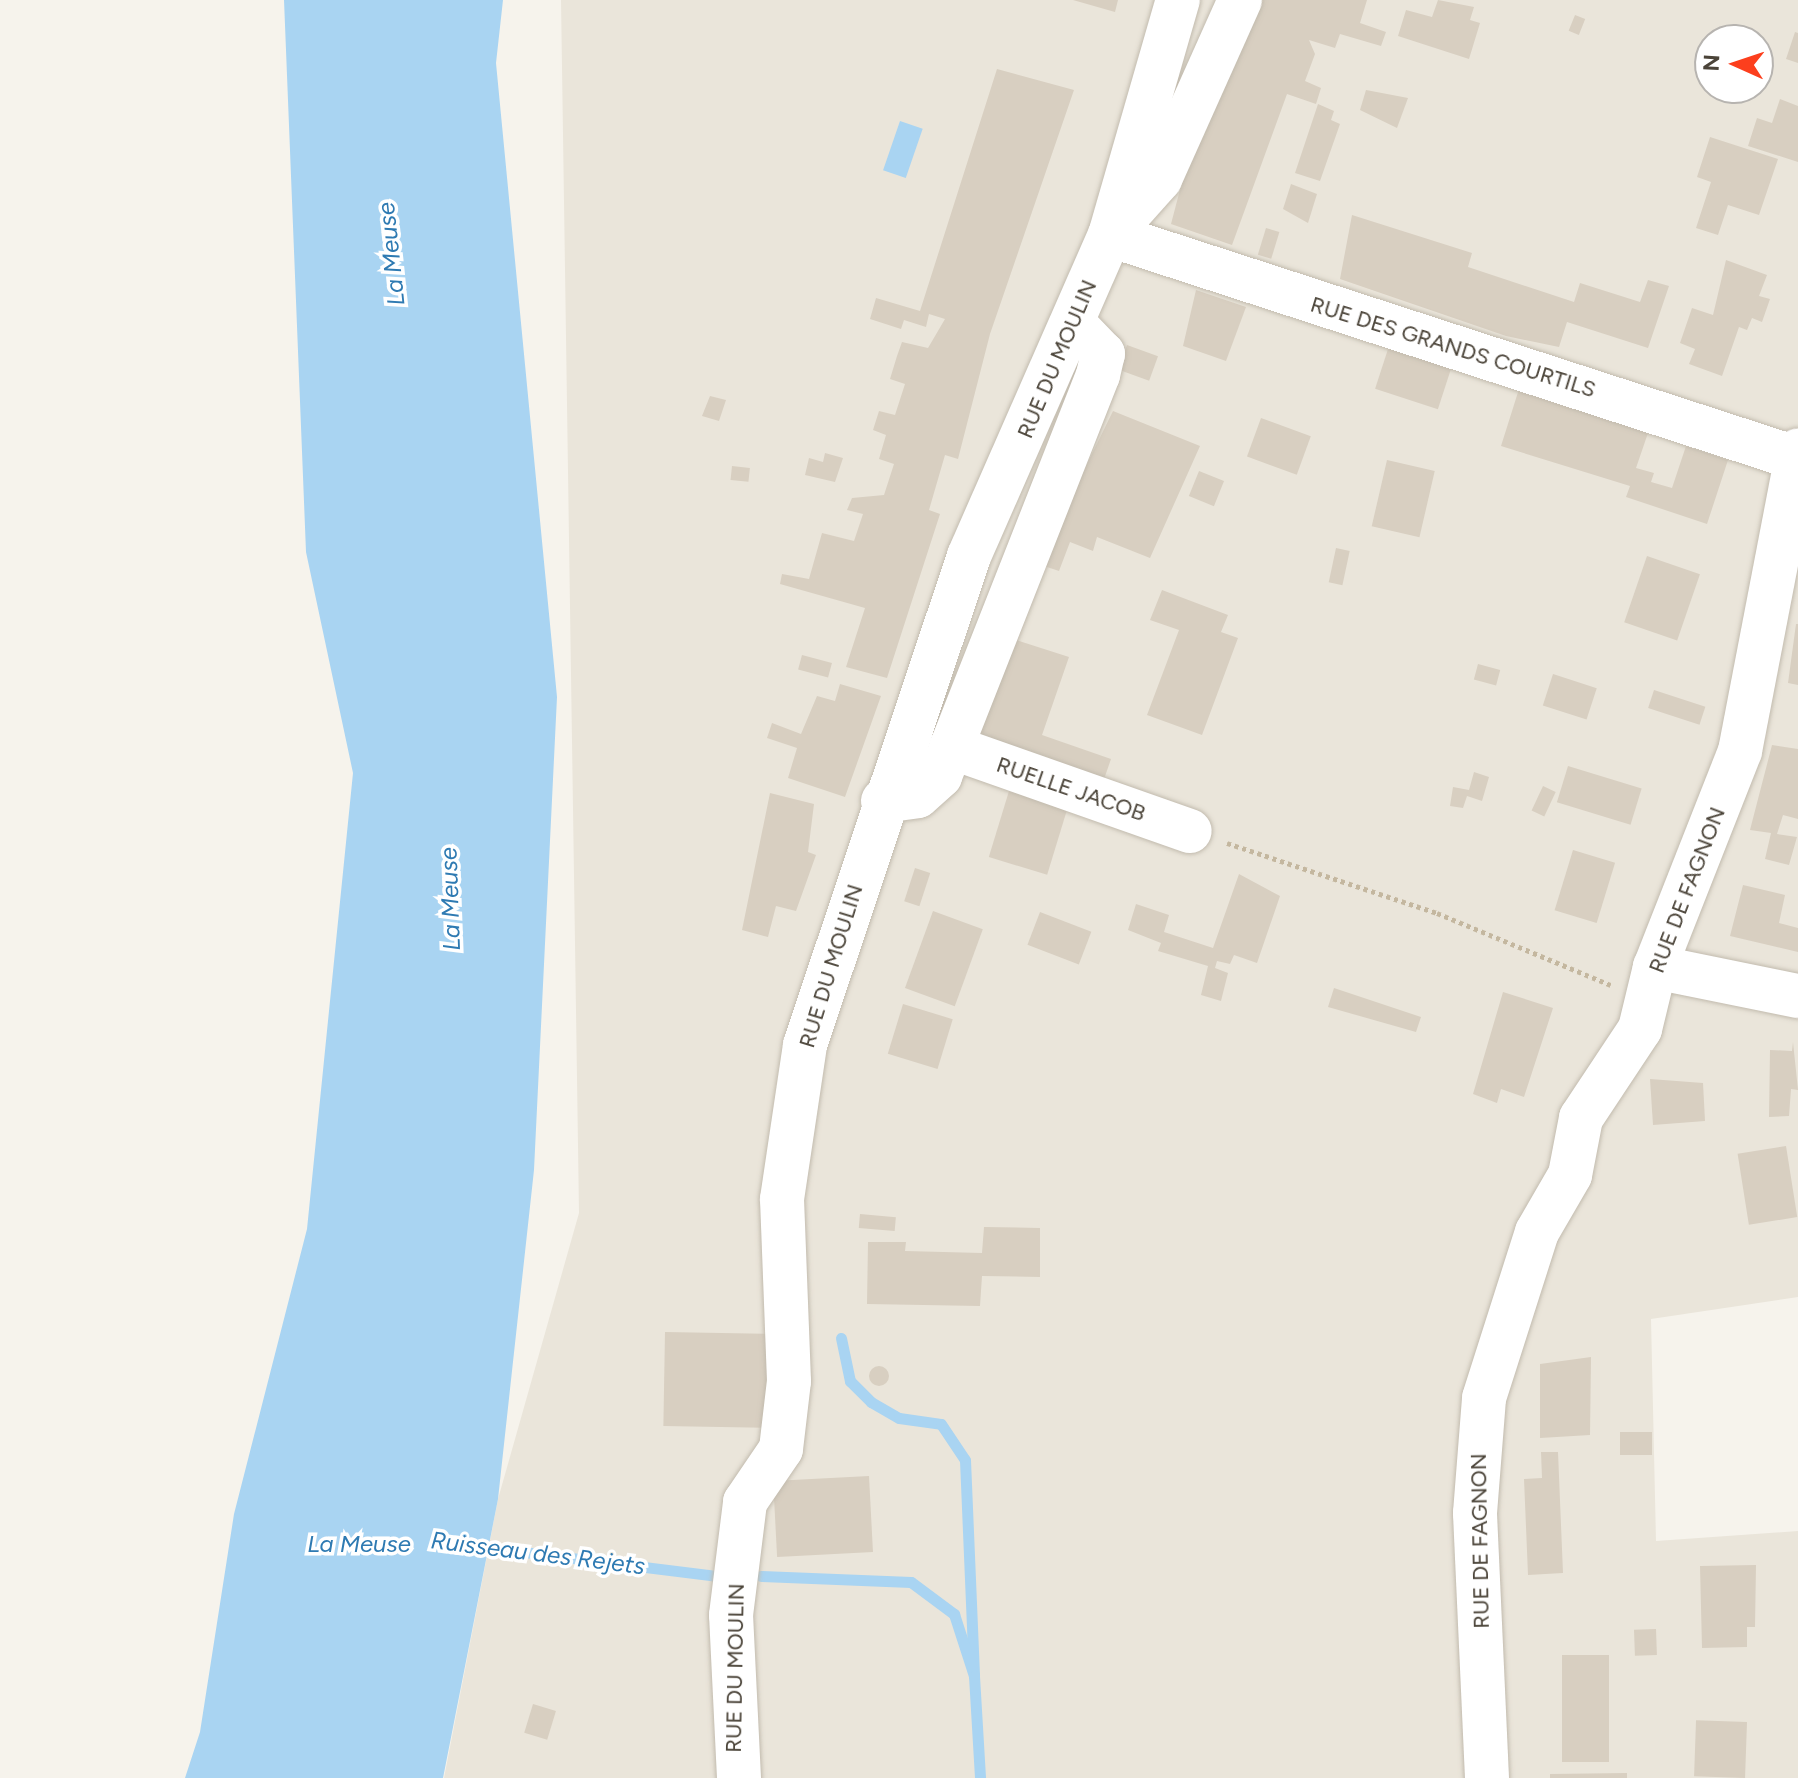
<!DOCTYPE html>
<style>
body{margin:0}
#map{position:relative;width:1798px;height:1778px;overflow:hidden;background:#f6f3ec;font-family:Figtree,sans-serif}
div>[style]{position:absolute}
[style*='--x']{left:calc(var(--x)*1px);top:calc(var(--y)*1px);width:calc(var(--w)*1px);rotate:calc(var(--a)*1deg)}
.residential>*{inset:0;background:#eae5da}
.water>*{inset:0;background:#a9d4f2;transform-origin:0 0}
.stream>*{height:11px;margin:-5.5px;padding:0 5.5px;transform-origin:5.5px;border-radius:5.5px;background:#a9d4f2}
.building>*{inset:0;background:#d8cfc1;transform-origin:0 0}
.round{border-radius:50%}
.path>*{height:5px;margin-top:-2.5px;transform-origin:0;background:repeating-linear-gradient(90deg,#c4b79f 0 4px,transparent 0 8px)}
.roads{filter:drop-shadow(0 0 2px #c2bbae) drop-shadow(0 0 2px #c2bbae)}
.minor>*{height:44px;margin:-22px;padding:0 22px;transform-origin:22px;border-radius:22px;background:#fff}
span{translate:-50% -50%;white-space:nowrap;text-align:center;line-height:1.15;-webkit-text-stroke:7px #fff;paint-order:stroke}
.street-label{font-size:22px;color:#4b4439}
.water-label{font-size:24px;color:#2e7ab2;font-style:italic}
.north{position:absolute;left:1694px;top:24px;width:80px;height:80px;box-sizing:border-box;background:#fff;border:2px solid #b7b4b0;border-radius:50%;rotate:273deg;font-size:22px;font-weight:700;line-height:32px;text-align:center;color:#4b4439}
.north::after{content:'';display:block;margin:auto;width:28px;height:36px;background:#fc3f1d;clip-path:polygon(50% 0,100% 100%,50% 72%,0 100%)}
</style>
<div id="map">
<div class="residential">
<i style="clip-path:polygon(evenodd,561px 0,1798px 0,1798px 1297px,1651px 1319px,1656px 1541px,1798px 1531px,1798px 1778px,444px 1778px,498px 1499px,579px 1213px,561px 0,1710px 40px,1758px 40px,1758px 88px,1710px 88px,1710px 40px)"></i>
</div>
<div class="water">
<i style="clip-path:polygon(284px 0,503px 0,496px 63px,557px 697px,534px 1170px,498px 1499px,443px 1778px,185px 1778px,200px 1732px,234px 1514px,307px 1229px,353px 773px,306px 552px)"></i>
<i style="left:900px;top:121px;width:24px;height:52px;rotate:19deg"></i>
</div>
<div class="stream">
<i style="--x:841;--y:1338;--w:44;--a:78.2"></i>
<i style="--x:850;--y:1381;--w:30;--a:45"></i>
<i style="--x:871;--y:1402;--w:32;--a:30"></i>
<i style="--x:899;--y:1418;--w:42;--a:8.1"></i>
<i style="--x:941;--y:1424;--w:43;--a:56.3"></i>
<i style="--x:965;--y:1460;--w:216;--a:87.6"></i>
<i style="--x:476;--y:1546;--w:244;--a:7.1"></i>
<i style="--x:761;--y:1576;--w:150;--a:2.3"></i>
<i style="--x:911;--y:1582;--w:54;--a:36.7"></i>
<i style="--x:954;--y:1614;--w:65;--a:72.1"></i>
<i style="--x:974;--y:1676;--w:102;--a:86.6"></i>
</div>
<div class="building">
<i style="clip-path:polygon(1073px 0,1118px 0,1115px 12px)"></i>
<i style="clip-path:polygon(1249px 0,1367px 0,1360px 23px,1386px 32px,1381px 46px,1340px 34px,1335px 48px,1309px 40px,1315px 54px,1305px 81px,1321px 88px,1316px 104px,1287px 94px,1232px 245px,1171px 224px,1198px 121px)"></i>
<i style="clip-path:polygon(1438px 0,1474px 7px,1470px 20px,1480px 23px,1469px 59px,1398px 36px,1406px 10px,1432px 17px)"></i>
<i style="left:1575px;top:15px;width:11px;height:17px;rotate:22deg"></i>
<i style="clip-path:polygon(1795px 32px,1798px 33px,1798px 63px,1786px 59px)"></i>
<i style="clip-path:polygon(997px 69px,1074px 90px,990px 334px,958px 459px,945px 455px,929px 510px,940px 514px,887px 678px,846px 667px,865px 608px,780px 584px,782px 574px,809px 579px,822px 533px,854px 541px,863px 514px,847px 510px,852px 498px,884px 495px,894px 464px,879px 459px,886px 435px,873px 430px,879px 411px,895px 415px,905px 384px,890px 379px,897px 356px,902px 342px,928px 348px,945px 319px,929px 314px,926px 327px,904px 320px,901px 329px,870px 319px,876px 298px,920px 311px)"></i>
<i style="clip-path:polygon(1366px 90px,1408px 98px,1397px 128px,1360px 110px)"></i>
<i style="clip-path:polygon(1780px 99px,1798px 106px,1798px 162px,1748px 146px,1757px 118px,1772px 123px)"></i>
<i style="clip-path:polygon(1318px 104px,1334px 111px,1331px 120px,1340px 124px,1320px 181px,1295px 173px)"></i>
<i style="clip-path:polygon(1710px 137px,1778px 159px,1759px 215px,1728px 205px,1718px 235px,1696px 228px,1711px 182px,1697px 177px)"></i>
<i style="clip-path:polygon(1291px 184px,1317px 194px,1308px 223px,1283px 209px)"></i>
<i style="clip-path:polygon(1352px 215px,1472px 253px,1468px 267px,1574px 302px,1580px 283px,1640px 302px,1648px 280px,1669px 286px,1648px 348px,1567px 322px,1559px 347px,1506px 336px,1340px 279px)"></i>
<i style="left:1266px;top:228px;width:14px;height:28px;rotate:17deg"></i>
<i style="clip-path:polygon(1726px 260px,1767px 275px,1759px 296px,1770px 299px,1762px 322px,1752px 318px,1747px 330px,1739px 327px,1722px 376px,1689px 364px,1695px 349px,1680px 343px,1692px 308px,1713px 315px)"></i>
<i style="clip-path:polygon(1196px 290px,1246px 307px,1226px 361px,1183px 346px)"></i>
<i style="left:1127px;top:345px;width:33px;height:26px;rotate:20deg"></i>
<i style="left:1389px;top:346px;width:66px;height:45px;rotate:18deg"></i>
<i style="clip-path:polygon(1519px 389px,1648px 433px,1636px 468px,1654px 473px,1651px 482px,1672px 488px,1686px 446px,1728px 460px,1707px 524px,1626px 497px,1630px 486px,1501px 446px)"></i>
<i style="clip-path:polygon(710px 396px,726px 400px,719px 421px,702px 416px)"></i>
<i style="clip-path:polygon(1113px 411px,1200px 446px,1150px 558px,1097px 537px,1093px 551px,1070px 542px,1059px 571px,1038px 564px)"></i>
<i style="left:1261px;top:418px;width:53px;height:41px;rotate:20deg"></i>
<i style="clip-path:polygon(825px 453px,843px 458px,835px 482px,805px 475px,809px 458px,823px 462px)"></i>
<i style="left:1387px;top:460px;width:49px;height:68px;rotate:13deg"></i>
<i style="left:732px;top:466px;width:18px;height:14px;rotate:6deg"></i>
<i style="left:1199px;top:471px;width:27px;height:27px;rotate:22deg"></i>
<i style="left:1336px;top:548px;width:14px;height:35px;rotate:12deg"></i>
<i style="left:1647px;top:556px;width:56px;height:70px;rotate:19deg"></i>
<i style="clip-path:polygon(1162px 590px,1228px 615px,1221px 632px,1238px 638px,1202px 735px,1147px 715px,1179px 630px,1150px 620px)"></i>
<i style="clip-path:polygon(1796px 624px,1798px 624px,1798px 685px,1788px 683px)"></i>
<i style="clip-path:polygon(1007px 637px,1069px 657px,1042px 735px,1111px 759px,1102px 785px,971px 738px)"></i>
<i style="left:802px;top:655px;width:31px;height:15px;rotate:15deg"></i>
<i style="left:1478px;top:664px;width:23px;height:16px;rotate:15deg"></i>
<i style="left:1553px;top:674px;width:46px;height:33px;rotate:18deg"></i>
<i style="clip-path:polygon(840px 684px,881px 696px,845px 797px,788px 778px,797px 748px,767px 738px,772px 723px,801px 734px,817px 696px,835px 701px)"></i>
<i style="left:1654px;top:690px;width:54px;height:19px;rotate:18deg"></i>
<i style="clip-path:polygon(1772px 745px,1798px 749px,1798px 819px,1783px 815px,1777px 834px,1797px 837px,1789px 865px,1765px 859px,1771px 833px,1750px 830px)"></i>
<i style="left:1568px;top:766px;width:77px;height:38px;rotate:17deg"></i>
<i style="clip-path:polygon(1474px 772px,1489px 777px,1482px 801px,1467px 796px,1463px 808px,1450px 806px,1453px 787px,1469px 790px)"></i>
<i style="left:1543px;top:786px;width:14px;height:27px;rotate:25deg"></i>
<i style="left:1009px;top:791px;width:61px;height:69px;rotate:17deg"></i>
<i style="clip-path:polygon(770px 793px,814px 804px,808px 852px,816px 855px,796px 911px,776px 906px,768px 937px,742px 930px)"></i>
<i style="left:1573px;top:850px;width:44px;height:63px;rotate:17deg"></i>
<i style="left:915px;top:868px;width:16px;height:35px;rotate:18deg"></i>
<i style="clip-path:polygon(1239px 874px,1280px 896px,1257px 963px,1234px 955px,1230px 964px,1217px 961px,1215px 968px,1228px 973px,1221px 1001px,1201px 995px,1208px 966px,1158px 951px,1161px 943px,1128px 930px,1136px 904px,1169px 915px,1164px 932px,1213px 948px)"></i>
<i style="clip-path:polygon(1743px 885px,1785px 895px,1779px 923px,1798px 928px,1798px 952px,1730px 936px)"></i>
<i style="left:933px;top:911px;width:53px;height:82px;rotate:20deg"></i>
<i style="left:1040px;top:912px;width:55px;height:35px;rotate:21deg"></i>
<i style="clip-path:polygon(1334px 988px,1421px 1017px,1416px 1032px,1328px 1007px)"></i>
<i style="clip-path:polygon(1503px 992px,1553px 1008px,1524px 1097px,1501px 1089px,1497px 1103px,1473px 1094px)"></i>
<i style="left:903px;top:1004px;width:52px;height:52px;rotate:17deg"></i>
<i style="clip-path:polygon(1793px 1042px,1798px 1090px,1791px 1089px,1789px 1116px,1769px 1117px,1770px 1050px,1792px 1051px)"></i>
<i style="clip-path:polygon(1650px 1079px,1703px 1083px,1705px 1121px,1653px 1125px)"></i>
<i style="left:1786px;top:1146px;width:72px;height:49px;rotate:81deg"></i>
<i style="left:860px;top:1214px;width:36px;height:14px;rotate:5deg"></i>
<i style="clip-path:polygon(984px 1227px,1040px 1228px,1040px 1277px,982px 1276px,980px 1306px,867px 1304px,868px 1242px,906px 1242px,905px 1251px,982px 1253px)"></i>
<i style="left:665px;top:1332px;width:108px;height:94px;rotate:1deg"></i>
<i style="clip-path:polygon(1591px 1357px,1590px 1435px,1540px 1438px,1540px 1364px)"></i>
<i class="round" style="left:869px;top:1366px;width:20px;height:20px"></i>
<i style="left:1620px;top:1432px;width:32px;height:23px"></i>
<i style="clip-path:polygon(1541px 1452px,1558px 1452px,1563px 1573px,1528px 1575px,1524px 1479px,1542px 1478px)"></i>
<i style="left:869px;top:1476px;width:76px;height:96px;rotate:87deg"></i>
<i style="clip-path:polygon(1756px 1565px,1755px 1627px,1747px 1627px,1747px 1647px,1702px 1648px,1700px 1566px)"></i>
<i style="left:1656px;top:1629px;width:26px;height:22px;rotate:88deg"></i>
<i style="left:1562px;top:1655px;width:47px;height:107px"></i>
<i style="left:533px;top:1704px;width:24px;height:30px;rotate:17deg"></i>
<i style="left:1747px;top:1722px;width:56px;height:51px;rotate:92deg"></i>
<i style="clip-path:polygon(1627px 1773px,1627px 1778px,1550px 1778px,1550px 1774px)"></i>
</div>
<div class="path">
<i style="--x:1227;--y:843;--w:221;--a:18.4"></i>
<i style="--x:1437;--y:913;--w:188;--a:22.5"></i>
</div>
<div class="roads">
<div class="minor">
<i style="--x:1240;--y:0;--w:196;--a:114.1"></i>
<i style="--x:1160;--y:179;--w:75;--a:131.8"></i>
<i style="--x:1110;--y:235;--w:721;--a:18.01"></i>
<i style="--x:951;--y:747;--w:253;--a:19.4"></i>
<i style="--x:883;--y:801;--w:35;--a:-8"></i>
<i style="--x:918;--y:796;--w:30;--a:-42"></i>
<i style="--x:940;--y:776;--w:431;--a:-68.5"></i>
<i style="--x:1098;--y:375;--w:22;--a:-77"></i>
<i style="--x:1103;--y:354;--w:42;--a:-134"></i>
<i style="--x:1655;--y:967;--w:146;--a:11.5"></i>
<i style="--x:739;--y:1778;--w:163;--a:-92.8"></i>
<i style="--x:731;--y:1615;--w:114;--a:-82.9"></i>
<i style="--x:745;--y:1502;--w:64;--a:-55.8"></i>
<i style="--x:781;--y:1449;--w:68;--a:-83.3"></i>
<i style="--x:789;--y:1381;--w:182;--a:-92.2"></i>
<i style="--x:782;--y:1199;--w:156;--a:-81.5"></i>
<i style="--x:805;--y:1045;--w:516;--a:-71.46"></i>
<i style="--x:969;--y:556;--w:351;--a:-66.3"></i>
<i style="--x:1110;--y:235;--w:245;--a:-73.9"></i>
<i style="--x:1487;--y:1778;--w:265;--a:-92.6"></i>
<i style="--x:1475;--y:1513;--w:115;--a:-85.5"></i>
<i style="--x:1484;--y:1398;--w:174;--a:-72.3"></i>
<i style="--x:1537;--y:1232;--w:66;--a:-59.9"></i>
<i style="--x:1570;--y:1175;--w:58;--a:-79.1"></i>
<i style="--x:1581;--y:1118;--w:107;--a:-56.5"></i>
<i style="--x:1640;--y:1029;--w:64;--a:-76.4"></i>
<i style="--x:1655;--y:967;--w:232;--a:-68.5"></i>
<i style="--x:1740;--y:751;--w:306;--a:-79.1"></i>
</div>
</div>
<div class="street-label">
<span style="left:1453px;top:347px;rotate:17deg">RUE DES GRANDS COURTILS</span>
<span style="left:1057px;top:359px;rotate:-67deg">RUE DU MOULIN</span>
<span style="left:1071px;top:789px;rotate:19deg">RUELLE JACOB</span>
<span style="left:1687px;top:890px;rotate:-69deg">RUE DE FAGNON</span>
<span style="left:831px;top:966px;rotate:-73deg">RUE DU MOULIN</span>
<span style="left:1480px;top:1541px;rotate:-91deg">RUE DE FAGNON</span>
<span style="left:735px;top:1668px;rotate:-89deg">RUE DU MOULIN</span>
</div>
<div class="water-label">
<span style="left:391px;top:254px;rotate:-96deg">La Meuse</span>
<span style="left:450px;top:899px;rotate:-92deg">La Meuse</span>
<span style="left:359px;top:1544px">La Meuse</span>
<span style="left:538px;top:1553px;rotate:7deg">Ruisseau des Rejets</span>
</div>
<div class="north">N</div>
</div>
